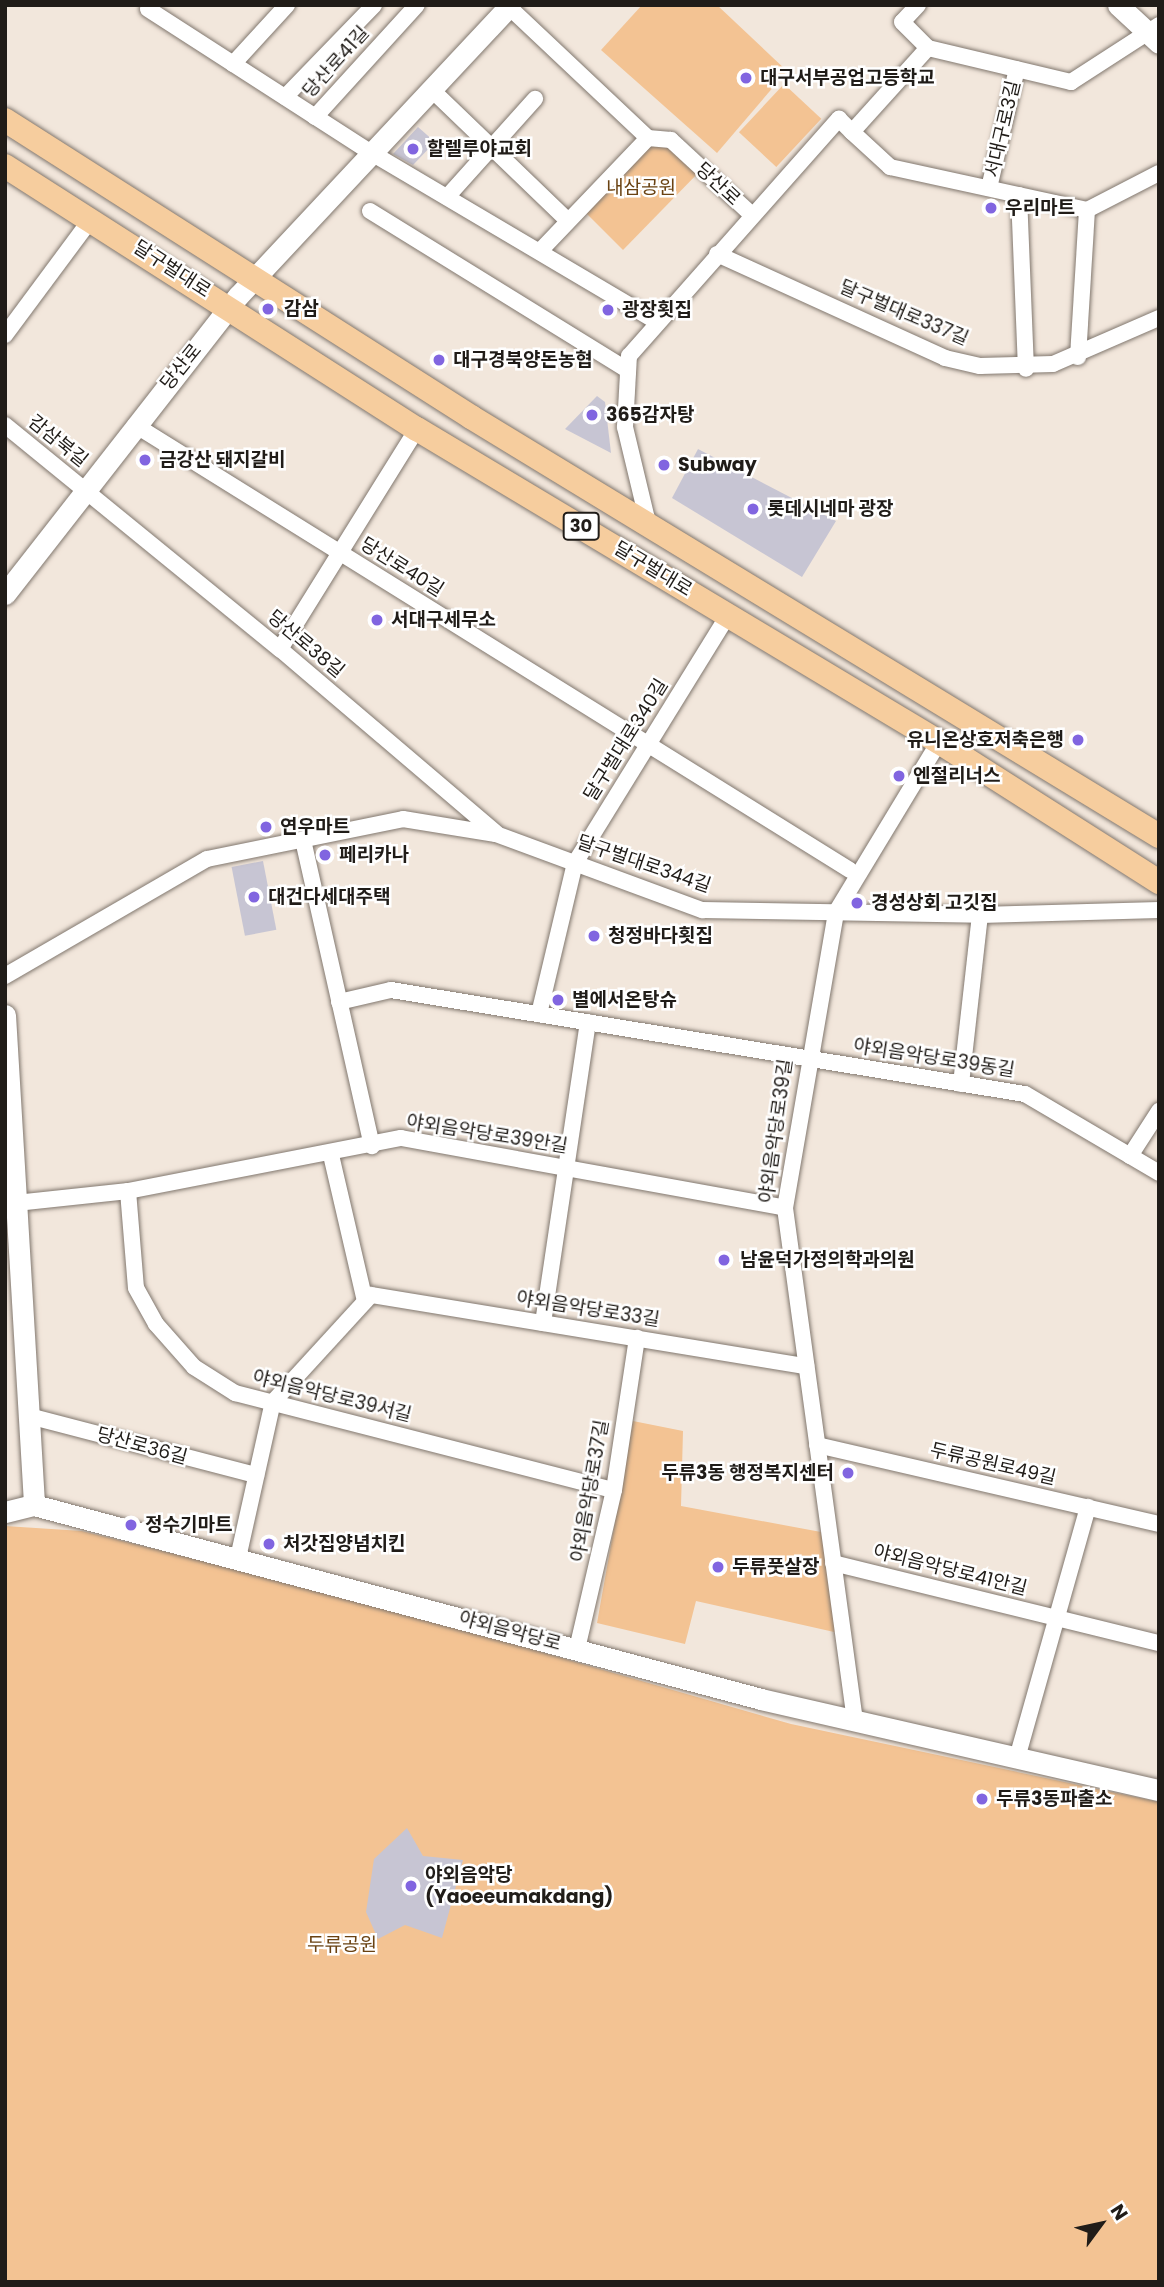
<!DOCTYPE html>
<meta charset="utf-8">
<style>
body{margin:0}
#map{position:relative;width:1164px;height:2287px;overflow:hidden;background:#f2e7dc;font-family:Poppins,"Noto Sans KR",sans-serif}
div>[style]{position:absolute}
[style*='--x']{left:calc(var(--x)*1px);top:calc(var(--y)*1px);width:calc(var(--w)*1px);rotate:calc(var(--a)*1deg)}
.green>*{inset:0;background:#f3c393;transform-origin:0 0}
.building>*{inset:0;background:#c7c5d3;transform-origin:0 0}
.roads{filter:drop-shadow(0 0 2px #81776e) drop-shadow(0 0 2px #81776e)}
.street>*{height:16px;margin:-8px;padding:0 8px;transform-origin:8px;border-radius:8px;background:#fff}
.secondary>*{height:21px;margin:-10.5px;padding:0 10.5px;transform-origin:10.5px;border-radius:10.5px;background:#fff}
.primary>*{height:24px;margin:-12px;padding:0 12px;transform-origin:12px;border-radius:12px;background:#f6cd9e}
.dots>*{width:19px;height:19px;translate:-50% -50%;box-sizing:border-box;border:4px solid #fff;border-radius:50%}
span{translate:-50% -50%;white-space:nowrap;text-align:center;line-height:1.15;-webkit-text-stroke:5px #fff;paint-order:stroke}
.shield-label span{padding:2px 5px;background:#fff;border:2px solid;border-radius:5px;-webkit-text-stroke-width:0}
.shield-label{font-size:18px;color:#201c18;font-weight:700}
.street-label{font-size:19px;color:#201c18}
.poi-label{font-size:19px;color:#201c18;font-weight:700}
.left{translate:0 -50%;text-align:left}
.right{translate:-100% -50%;text-align:right}
.park-label{font-size:19px;color:#6a4212}
.frame{position:absolute;inset:0;border:7px solid #201c18;pointer-events:none}
.north{position:absolute;left:1066px;top:2189px;width:70px;height:70px;-webkit-text-stroke:5px #fff;paint-order:stroke;rotate:57deg;font-size:19px;font-weight:700;line-height:28px;text-align:center;color:#201c18}
.north::after{content:'';display:block;margin:auto;width:24px;height:32px;background:#201c18;clip-path:polygon(50% 0,100% 100%,50% 72%,0 100%)}
</style>
<div id="map">
<div class="green">
<i style="clip-path:polygon(642px 5px,717px 5px,787px 71px,717px 153px,601px 50px)"></i>
<i style="left:784px;top:84px;width:51px;height:66px;rotate:43deg"></i>
<i style="clip-path:polygon(648px 138px,671px 140px,702px 169px,623px 250px,581px 208px)"></i>
<i style="clip-path:polygon(633px 1421px,683px 1431px,681px 1506px,821px 1532px,843px 1634px,696px 1601px,685px 1644px,597px 1623px)"></i>
<i style="clip-path:polygon(5px 1526px,82px 1531px,371px 1603px,791px 1724px,1159px 1802px,1159px 2282px,5px 2282px)"></i>
</div>
<div class="building">
<i style="clip-path:polygon(418px 127px,435px 142px,413px 165px,393px 154px)"></i>
<i style="clip-path:polygon(597px 396px,605px 402px,611px 453px,565px 429px)"></i>
<i style="clip-path:polygon(698px 449px,836px 521px,802px 577px,672px 498px)"></i>
<i style="left:263px;top:861px;width:70px;height:32px;rotate:79deg"></i>
<i style="clip-path:polygon(407px 1828px,423px 1856px,463px 1860px,442px 1938px,405px 1925px,378px 1939px,366px 1912px,374px 1859px)"></i>
</div>
<div class="roads">
<div class="street">
<i style="--x:918;--y:5;--w:23;--a:133"></i>
<i style="--x:902;--y:22;--w:37;--a:45"></i>
<i style="--x:509;--y:7;--w:191;--a:43.3"></i>
<i style="--x:648;--y:138;--w:23;--a:5"></i>
<i style="--x:671;--y:140;--w:110;--a:42.8"></i>
<i style="--x:148;--y:9;--w:264;--a:32.8"></i>
<i style="--x:370;--y:152;--w:332;--a:30.6"></i>
<i style="--x:928;--y:48;--w:147;--a:13.4"></i>
<i style="--x:1071;--y:82;--w:105;--a:-32.9"></i>
<i style="--x:233;--y:64;--w:80;--a:-47.5"></i>
<i style="--x:431;--y:89;--w:190;--a:43.9"></i>
<i style="--x:285;--y:97;--w:128;--a:-45.9"></i>
<i style="--x:315;--y:117;--w:151;--a:-47.7"></i>
<i style="--x:852;--y:132;--w:52;--a:42.6"></i>
<i style="--x:890;--y:167;--w:202;--a:12.3"></i>
<i style="--x:1087;--y:210;--w:81;--a:-27.2"></i>
<i style="--x:989;--y:188;--w:122;--a:-76.8"></i>
<i style="--x:1019;--y:195;--w:174;--a:87.7"></i>
<i style="--x:447;--y:197;--w:132;--a:-48.1"></i>
<i style="--x:370;--y:211;--w:302;--a:31.7"></i>
<i style="--x:540;--y:251;--w:156;--a:-46.3"></i>
<i style="--x:717;--y:254;--w:251;--a:24.5"></i>
<i style="--x:945;--y:358;--w:36;--a:13"></i>
<i style="--x:980;--y:366;--w:73;--a:-1.6"></i>
<i style="--x:1053;--y:364;--w:116;--a:-23.5"></i>
<i style="--x:5;--y:335;--w:146;--a:-53.4"></i>
<i style="--x:1078;--y:357;--w:147;--a:-86.5"></i>
<i style="--x:5;--y:425;--w:355;--a:39.2"></i>
<i style="--x:280;--y:649;--w:284;--a:40.4"></i>
<i style="--x:135;--y:425;--w:842;--a:31.9"></i>
<i style="--x:648;--y:523;--w:99;--a:-103.5"></i>
<i style="--x:625;--y:427;--w:71;--a:-86.8"></i>
<i style="--x:629;--y:356;--w:317;--a:-48.5"></i>
<i style="--x:839;--y:119;--w:18;--a:45"></i>
<i style="--x:852;--y:132;--w:113;--a:-47.9"></i>
<i style="--x:280;--y:649;--w:259;--a:-58.1"></i>
<i style="--x:303;--y:840;--w:314;--a:77.3"></i>
<i style="--x:5;--y:976;--w:233;--a:-30.1"></i>
<i style="--x:207;--y:859;--w:200;--a:-11.5"></i>
<i style="--x:403;--y:819;--w:94;--a:9.2"></i>
<i style="--x:496;--y:834;--w:220;--a:20.3"></i>
<i style="--x:702;--y:910;--w:278;--a:1"></i>
<i style="--x:980;--y:915;--w:179;--a:-1.6"></i>
<i style="--x:339;--y:1002;--w:53;--a:-13"></i>
<i style="--x:391;--y:990;--w:642;--a:9.32"></i>
<i style="--x:1025;--y:1094;--w:156;--a:30.5"></i>
<i style="--x:539;--y:1014;--w:155;--a:-76.6"></i>
<i style="--x:575;--y:863;--w:293;--a:-58.3"></i>
<i style="--x:961;--y:1084;--w:170;--a:-83.6"></i>
<i style="--x:331;--y:1155;--w:150;--a:76.9"></i>
<i style="--x:1130;--y:1156;--w:54;--a:-57.2"></i>
<i style="--x:128;--y:1191;--w:97;--a:85.3"></i>
<i style="--x:136;--y:1288;--w:41;--a:60.9"></i>
<i style="--x:156;--y:1324;--w:57;--a:48.5"></i>
<i style="--x:194;--y:1367;--w:49;--a:32.4"></i>
<i style="--x:235;--y:1393;--w:391;--a:14.4"></i>
<i style="--x:16;--y:1203;--w:113;--a:-6.1"></i>
<i style="--x:128;--y:1191;--w:278;--a:-11"></i>
<i style="--x:401;--y:1138;--w:390;--a:10.3"></i>
<i style="--x:543;--y:1323;--w:304;--a:-81.5"></i>
<i style="--x:29;--y:1416;--w:235;--a:14.6"></i>
<i style="--x:817;--y:1445;--w:351;--a:13"></i>
<i style="--x:238;--y:1558;--w:160;--a:-77.4"></i>
<i style="--x:273;--y:1402;--w:145;--a:-47.5"></i>
<i style="--x:371;--y:1295;--w:441;--a:9.3"></i>
<i style="--x:833;--y:1563;--w:336;--a:13.8"></i>
<i style="--x:577;--y:1649;--w:163;--a:-76.9"></i>
<i style="--x:614;--y:1490;--w:154;--a:-81.4"></i>
<i style="--x:855;--y:1721;--w:518;--a:-97.77"></i>
<i style="--x:785;--y:1208;--w:300;--a:-80.2"></i>
<i style="--x:836;--y:912;--w:199;--a:-58.8"></i>
<i style="--x:1017;--y:1758;--w:261;--a:-74.2"></i>
</div>
<div class="secondary">
<i style="--x:1118;--y:5;--w:56;--a:42.8"></i>
<i style="--x:5;--y:594;--w:378;--a:-52"></i>
<i style="--x:238;--y:296;--w:398;--a:-46.9"></i>
<i style="--x:5;--y:1015;--w:491;--a:86.6"></i>
<i style="--x:5;--y:1512;--w:30;--a:-14"></i>
<i style="--x:34;--y:1505;--w:752;--a:14.94"></i>
<i style="--x:761;--y:1699;--w:408;--a:12.9"></i>
</div>
<div class="primary">
<i style="--x:5;--y:120;--w:553;--a:32.51"></i>
<i style="--x:471;--y:417;--w:806;--a:31.34"></i>
<i style="--x:5;--y:166;--w:489;--a:32.6"></i>
<i style="--x:417;--y:429;--w:609;--a:30.95"></i>
<i style="--x:939;--y:742;--w:261;--a:32.5"></i>
</div>
</div>
<div class="dots">
<i style="left:746px;top:78px;background:#8165e0"></i>
<i style="left:413px;top:149px;background:#8165e0"></i>
<i style="left:991px;top:208px;background:#8165e0"></i>
<i style="left:268px;top:309px;background:#8165e0"></i>
<i style="left:608px;top:310px;background:#8165e0"></i>
<i style="left:439px;top:360px;background:#8165e0"></i>
<i style="left:592px;top:415px;background:#8165e0"></i>
<i style="left:145px;top:460px;background:#8165e0"></i>
<i style="left:664px;top:465px;background:#8165e0"></i>
<i style="left:753px;top:509px;background:#8165e0"></i>
<i style="left:377px;top:620px;background:#8165e0"></i>
<i style="left:1078px;top:740px;background:#8165e0"></i>
<i style="left:899px;top:776px;background:#8165e0"></i>
<i style="left:266px;top:827px;background:#8165e0"></i>
<i style="left:325px;top:855px;background:#8165e0"></i>
<i style="left:254px;top:897px;background:#8165e0"></i>
<i style="left:857px;top:903px;background:#8165e0"></i>
<i style="left:594px;top:936px;background:#8165e0"></i>
<i style="left:558px;top:1000px;background:#8165e0"></i>
<i style="left:724px;top:1260px;background:#8165e0"></i>
<i style="left:848px;top:1473px;background:#8165e0"></i>
<i style="left:131px;top:1525px;background:#8165e0"></i>
<i style="left:269px;top:1544px;background:#8165e0"></i>
<i style="left:718px;top:1567px;background:#8165e0"></i>
<i style="left:982px;top:1799px;background:#8165e0"></i>
<i style="left:411px;top:1886px;background:#8165e0"></i>
</div>
<div class="shield-label">
<span style="left:581px;top:526px">30</span>
</div>
<div class="street-label">
<span style="left:336px;top:62px;rotate:-48deg">당산로41길</span>
<span style="left:1003px;top:129px;rotate:-77deg">서대구로3길</span>
<span style="left:718px;top:184px;rotate:43deg">당산로</span>
<span style="left:172px;top:269px;rotate:33deg">달구벌대로</span>
<span style="left:904px;top:313px;rotate:23deg">달구벌대로337길</span>
<span style="left:181px;top:367px;rotate:-51deg">당산로</span>
<span style="left:58px;top:441px;rotate:39deg">감삼북길</span>
<span style="left:402px;top:567px;rotate:32deg">당산로40길</span>
<span style="left:653px;top:569px;rotate:31deg">달구벌대로</span>
<span style="left:306px;top:644px;rotate:40deg">당산로38길</span>
<span style="left:626px;top:740px;rotate:-58deg">달구벌대로340길</span>
<span style="left:644px;top:864px;rotate:19deg">달구벌대로344길</span>
<span style="left:934px;top:1058px;rotate:9deg">야외음악당로39동길</span>
<span style="left:776px;top:1131px;rotate:-82deg">야외음악당로39길</span>
<span style="left:487px;top:1134px;rotate:9deg">야외음악당로39안길</span>
<span style="left:588px;top:1309px;rotate:9deg">야외음악당로33길</span>
<span style="left:332px;top:1396px;rotate:14deg">야외음악당로39서길</span>
<span style="left:142px;top:1446px;rotate:15deg">당산로36길</span>
<span style="left:993px;top:1464px;rotate:13deg">두류공원로49길</span>
<span style="left:590px;top:1491px;rotate:-80deg">야외음악당로37길</span>
<span style="left:950px;top:1570px;rotate:14deg">야외음악당로41안길</span>
<span style="left:510px;top:1631px;rotate:15deg">야외음악당로</span>
</div>
<div class="poi-label">
<span class="left" style="left:760px;top:78px">대구서부공업고등학교</span>
<span class="left" style="left:427px;top:149px">할렐루야교회</span>
<span class="left" style="left:1005px;top:208px">우리마트</span>
<span class="left" style="left:284px;top:309px">감삼</span>
<span class="left" style="left:622px;top:310px">광장횟집</span>
<span class="left" style="left:453px;top:360px">대구경북양돈농협</span>
<span class="left" style="left:606px;top:415px">365감자탕</span>
<span class="left" style="left:159px;top:460px">금강산 돼지갈비</span>
<span class="left" style="left:678px;top:465px">Subway</span>
<span class="left" style="left:767px;top:509px">롯데시네마 광장</span>
<span class="left" style="left:391px;top:620px">서대구세무소</span>
<span class="right" style="left:1064px;top:740px">유니온상호저축은행</span>
<span class="left" style="left:913px;top:776px">엔절리너스</span>
<span class="left" style="left:280px;top:827px">연우마트</span>
<span class="left" style="left:339px;top:855px">페리카나</span>
<span class="left" style="left:268px;top:897px">대건다세대주택</span>
<span class="left" style="left:871px;top:903px">경성상회 고깃집</span>
<span class="left" style="left:608px;top:936px">청정바다횟집</span>
<span class="left" style="left:572px;top:1000px">별에서온탕슈</span>
<span class="left" style="left:740px;top:1260px">남윤덕가정의학과의원</span>
<span class="right" style="left:834px;top:1473px">두류3동 행정복지센터</span>
<span class="left" style="left:145px;top:1525px">정수기마트</span>
<span class="left" style="left:283px;top:1544px">처갓집양념치킨</span>
<span class="left" style="left:732px;top:1567px">두류풋살장</span>
<span class="left" style="left:996px;top:1799px">두류3동파출소</span>
<span class="left" style="left:425px;top:1886px">야외음악당<br>(Yaoeeumakdang)</span>
</div>
<div class="park-label">
<span style="left:641px;top:188px">내삼공원</span>
<span style="left:342px;top:1945px">두류공원</span>
</div>
<div class="frame"></div>
<div class="north">N</div>
</div>
